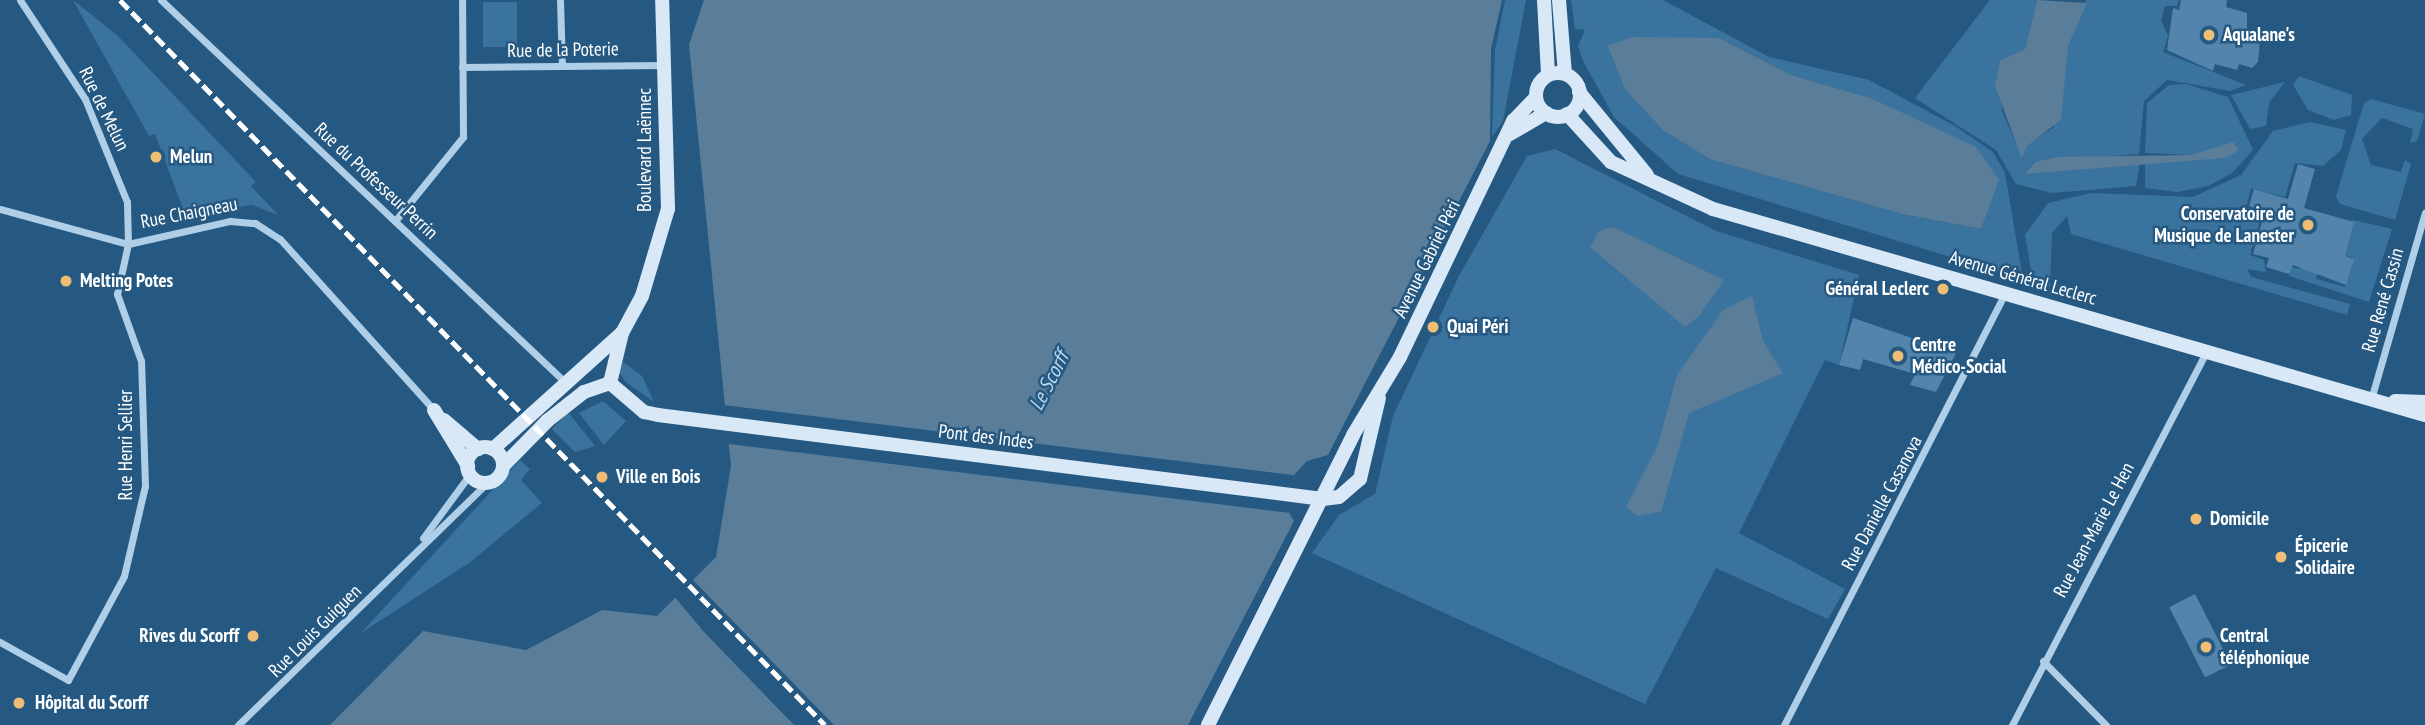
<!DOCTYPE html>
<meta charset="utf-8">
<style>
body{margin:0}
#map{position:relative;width:2425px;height:725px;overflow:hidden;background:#265982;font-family:"PT Sans Narrow",sans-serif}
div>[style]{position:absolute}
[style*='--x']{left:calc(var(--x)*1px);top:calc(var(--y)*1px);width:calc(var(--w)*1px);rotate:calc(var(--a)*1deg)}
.green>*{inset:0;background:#3b739f;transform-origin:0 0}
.water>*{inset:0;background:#5a7d99}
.pier>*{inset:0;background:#265982;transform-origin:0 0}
.building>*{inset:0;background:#5385ac;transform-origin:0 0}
.street>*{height:7px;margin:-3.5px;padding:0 3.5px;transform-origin:3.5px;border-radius:3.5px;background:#afcee7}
.secondary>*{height:14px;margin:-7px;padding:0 7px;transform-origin:7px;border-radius:7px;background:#d8e8f6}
.secondary>.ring{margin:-7px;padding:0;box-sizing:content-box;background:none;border:14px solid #d8e8f6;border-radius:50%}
.rail>*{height:5px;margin-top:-2.5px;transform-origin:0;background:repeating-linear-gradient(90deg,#fff 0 12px,transparent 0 17px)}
.dots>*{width:19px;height:19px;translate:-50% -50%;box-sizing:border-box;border:4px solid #265982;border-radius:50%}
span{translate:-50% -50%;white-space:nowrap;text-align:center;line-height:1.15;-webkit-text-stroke:5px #265982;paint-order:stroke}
.poi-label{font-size:19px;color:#fff;font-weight:700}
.left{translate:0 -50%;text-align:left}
.right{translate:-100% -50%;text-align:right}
.street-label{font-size:19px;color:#fff}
.water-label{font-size:21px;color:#bad8ee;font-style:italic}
</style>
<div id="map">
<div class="green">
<i style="clip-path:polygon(73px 0,117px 35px,256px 182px,251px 186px,278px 215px,252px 205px,185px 214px,155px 134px,149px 136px)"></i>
<i style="clip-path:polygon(1505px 0,1526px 0,1503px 121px,1492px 137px,1495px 50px)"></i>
<i style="clip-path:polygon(evenodd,1571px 0,1663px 0,1769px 57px,1869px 80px,1955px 126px,1993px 152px,2005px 173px,2023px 279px,1678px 174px,1614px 117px,1583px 61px,1578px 46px,1585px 30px,1575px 29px,1571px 0,1719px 38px,1791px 75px,1871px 98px,1976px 148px,1987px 212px,1981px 229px,1902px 214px,1712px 160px,1719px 38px)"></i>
<i style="clip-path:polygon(1990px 0,2037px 0,2025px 49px,2000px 60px,2002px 111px,2023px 159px,2026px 146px,2054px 127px,2068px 46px,2086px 0,2179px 0,2177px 6px,2165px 6px,2161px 20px,2168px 36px,2163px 52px,2246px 85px,2230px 91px,2167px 80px,2144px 101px,2139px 154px,2035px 162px,2024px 173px,2140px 163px,2136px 186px,2052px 193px,2016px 184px,1996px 150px,1915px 98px)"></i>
<i style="left:483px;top:2px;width:34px;height:45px"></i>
<i style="clip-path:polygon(2299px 76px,2352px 95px,2351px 115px,2334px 120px,2308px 110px,2293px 85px)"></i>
<i style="clip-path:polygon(2285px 82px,2269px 103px,2266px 126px,2250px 129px,2231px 95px)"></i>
<i style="clip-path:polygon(2186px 84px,2228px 97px,2253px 150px,2232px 173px,2208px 186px,2177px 192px,2145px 188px,2145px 163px,2226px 158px,2237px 144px,2191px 155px,2145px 153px,2147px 103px,2169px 85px)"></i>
<i style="clip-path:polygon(2371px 99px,2425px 114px,2417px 141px,2410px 143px,2413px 129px,2382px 118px,2362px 139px,2371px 165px,2401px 172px,2405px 160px,2411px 164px,2395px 220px,2340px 204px,2336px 196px,2364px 103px)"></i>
<i style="clip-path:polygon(2310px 122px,2346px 130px,2341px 150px,2323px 166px,2295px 163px,2285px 197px,2251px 188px,2246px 208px,2262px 213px,2250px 255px,2264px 260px,2266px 272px,2247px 269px,2251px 277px,2350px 304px,2347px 315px,2071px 234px,2067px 216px,2052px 233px,2050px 287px,2033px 282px,2025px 235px,2048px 203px,2091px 193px,2193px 197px,2241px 175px,2273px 131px)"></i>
<i style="clip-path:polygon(1555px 149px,1716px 231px,1859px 275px,1839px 365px,1825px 360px,1739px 533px,1845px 589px,1828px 619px,1716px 568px,1645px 704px,1312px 553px,1339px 515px,1375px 494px,1393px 416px,1459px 276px,1527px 156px)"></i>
<i style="clip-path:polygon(2349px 219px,2392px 229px,2369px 302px,2289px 276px,2291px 267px,2300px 269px,2303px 259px,2324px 249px,2316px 279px,2345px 287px,2353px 258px,2344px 255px,2354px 222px)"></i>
<i style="clip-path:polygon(623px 362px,642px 376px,654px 402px,626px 382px,619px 372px)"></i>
<i style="clip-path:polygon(603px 401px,626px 421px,604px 445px,579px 413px)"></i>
<i style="clip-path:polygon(568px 412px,595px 446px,575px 452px,552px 429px)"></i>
<i style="clip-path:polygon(520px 460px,530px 469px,521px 480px,542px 503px,469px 563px,361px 633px)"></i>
</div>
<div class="water">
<i style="clip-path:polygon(704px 0,1502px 0,1491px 49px,1490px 141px,1328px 455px,1307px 461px,1294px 475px,1287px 509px,1294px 521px,1188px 725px,330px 725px,423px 631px,526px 650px,602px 610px,657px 616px,716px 557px,731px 466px,689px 45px)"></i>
<i style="clip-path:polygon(2037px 0,2087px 3px,2068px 46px,2061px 120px,2027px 146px,2022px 159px,1995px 86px,2000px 60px,2025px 49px)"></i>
<i style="clip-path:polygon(1632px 37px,1719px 38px,1791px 75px,1871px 98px,1976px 147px,1999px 180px,1981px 229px,1902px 214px,1712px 160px,1663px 130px,1625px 89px,1608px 46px)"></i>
<i style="clip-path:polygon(2233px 142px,2239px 150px,2226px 158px,2024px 174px,2035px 162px,2057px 157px,2191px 155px)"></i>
<i style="clip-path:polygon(1613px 227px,1724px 280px,1699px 316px,1685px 327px,1590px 247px,1599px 231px)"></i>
<i style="clip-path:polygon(1752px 296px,1763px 341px,1783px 373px,1689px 413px,1661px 512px,1638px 516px,1626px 507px,1658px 445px,1677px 375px,1723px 310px)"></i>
</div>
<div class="pier">
<i style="left:723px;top:405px;width:575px;height:38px;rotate:7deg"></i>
<i style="clip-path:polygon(690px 577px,834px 725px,794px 725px,704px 632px,673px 595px)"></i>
</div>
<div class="building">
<i style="clip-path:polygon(2181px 0,2227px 0,2226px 7px,2247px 13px,2247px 35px,2260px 39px,2258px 62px,2252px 68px,2239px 64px,2237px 70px,2215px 64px,2213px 71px,2167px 50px,2173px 8px,2179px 10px)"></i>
<i style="clip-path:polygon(2298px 164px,2315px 169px,2304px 208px,2354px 222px,2345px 256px,2354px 259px,2346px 285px,2293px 265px,2289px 274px,2266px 267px,2269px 258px,2253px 254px,2265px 212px,2249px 206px,2254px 189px,2288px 199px)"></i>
<i style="clip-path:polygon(1853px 318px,1956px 353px,1936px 392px,1910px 385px,1915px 374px,1863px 359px,1860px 370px,1839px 365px)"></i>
<i style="left:2195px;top:594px;width:79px;height:29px;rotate:63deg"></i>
</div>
<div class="street">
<i style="--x:161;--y:0;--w:557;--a:43.4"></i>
<i style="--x:560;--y:0;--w:66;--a:88.3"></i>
<i style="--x:462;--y:67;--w:202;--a:-0.6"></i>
<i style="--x:0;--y:209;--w:133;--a:15.3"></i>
<i style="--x:128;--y:244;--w:105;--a:-12.7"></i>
<i style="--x:230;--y:221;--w:25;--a:5"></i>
<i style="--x:255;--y:223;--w:30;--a:33"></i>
<i style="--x:280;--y:239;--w:230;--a:48"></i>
<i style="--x:395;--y:221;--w:108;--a:-51"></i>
<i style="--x:463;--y:137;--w:137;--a:-90.4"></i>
<i style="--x:2372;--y:396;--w:191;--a:-73.9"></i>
<i style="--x:423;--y:538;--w:79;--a:-53.7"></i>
<i style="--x:0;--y:642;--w:78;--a:29.2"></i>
<i style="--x:68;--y:680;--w:118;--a:-61.7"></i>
<i style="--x:124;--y:576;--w:92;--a:-76.9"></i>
<i style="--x:145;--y:486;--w:125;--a:-91.8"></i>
<i style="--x:141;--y:361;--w:71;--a:-109.7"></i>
<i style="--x:117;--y:294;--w:51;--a:-77.6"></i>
<i style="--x:128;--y:244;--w:42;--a:-91.4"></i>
<i style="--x:127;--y:202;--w:111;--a:-112.2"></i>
<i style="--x:85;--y:99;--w:118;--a:-123.3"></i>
<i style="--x:2043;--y:661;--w:90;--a:45.5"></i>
<i style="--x:238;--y:725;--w:349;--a:-44.2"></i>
<i style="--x:1784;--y:725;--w:484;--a:-62.9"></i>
<i style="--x:2012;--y:725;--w:422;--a:-62.5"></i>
</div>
<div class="secondary">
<i style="--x:1544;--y:0;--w:75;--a:86.9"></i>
<i style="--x:1559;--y:0;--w:74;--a:85.4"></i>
<i class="ring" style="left:1536px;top:73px;width:30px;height:30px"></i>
<i style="--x:1579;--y:92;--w:107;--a:50.7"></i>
<i style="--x:1567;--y:114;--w:65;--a:47.5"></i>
<i style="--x:1611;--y:162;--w:112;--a:24.7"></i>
<i style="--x:1713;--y:209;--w:741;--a:16.14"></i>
<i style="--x:1510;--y:134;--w:42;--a:-30.3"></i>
<i style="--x:610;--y:383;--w:45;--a:40.5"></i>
<i style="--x:644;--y:412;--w:14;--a:12"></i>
<i style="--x:658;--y:415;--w:670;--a:7.2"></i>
<i style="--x:1323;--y:499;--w:16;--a:-7"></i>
<i style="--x:1339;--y:497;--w:28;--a:-41"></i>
<i style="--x:1360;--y:479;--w:83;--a:-76.8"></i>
<i style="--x:2395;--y:401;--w:30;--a:2"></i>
<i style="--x:434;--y:410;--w:66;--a:58.7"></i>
<i style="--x:444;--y:420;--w:45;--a:40.5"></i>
<i class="ring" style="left:467px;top:447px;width:22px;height:22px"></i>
<i style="--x:493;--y:449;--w:173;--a:-42"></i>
<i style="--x:503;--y:466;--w:63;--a:-45.6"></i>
<i style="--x:547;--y:421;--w:47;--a:-38.1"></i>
<i style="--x:584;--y:392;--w:28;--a:-19"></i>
<i style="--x:610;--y:383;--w:51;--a:-76.5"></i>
<i style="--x:622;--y:333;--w:42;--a:-61.6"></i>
<i style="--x:642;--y:296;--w:91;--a:-73.4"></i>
<i style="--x:668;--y:209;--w:209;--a:-91.6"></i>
<i style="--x:1208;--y:725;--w:324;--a:-63.4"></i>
<i style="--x:1353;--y:435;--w:91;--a:-58.9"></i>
<i style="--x:1400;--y:357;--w:262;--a:-64.4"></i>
<i style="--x:1513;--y:121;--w:33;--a:-46"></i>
</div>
<div class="rail">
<i style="--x:120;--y:0;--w:1011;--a:45.8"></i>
</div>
<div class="dots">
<i style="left:2209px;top:35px;background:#efbe74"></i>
<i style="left:156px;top:157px;background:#efbe74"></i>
<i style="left:2308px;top:225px;background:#efbe74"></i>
<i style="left:66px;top:281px;background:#efbe74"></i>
<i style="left:1943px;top:289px;background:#efbe74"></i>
<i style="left:1433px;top:327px;background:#efbe74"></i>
<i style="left:1898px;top:356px;background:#efbe74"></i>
<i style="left:602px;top:477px;background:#efbe74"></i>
<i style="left:2196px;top:519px;background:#efbe74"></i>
<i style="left:2281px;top:557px;background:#efbe74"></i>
<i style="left:253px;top:636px;background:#efbe74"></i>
<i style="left:2206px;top:647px;background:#efbe74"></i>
<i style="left:19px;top:703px;background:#efbe74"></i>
</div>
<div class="poi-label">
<span class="left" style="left:2223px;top:35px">Aqualane's</span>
<span class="left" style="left:170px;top:157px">Melun</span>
<span class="right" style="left:2294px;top:225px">Conservatoire de<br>Musique de Lanester</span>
<span class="left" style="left:80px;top:281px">Melting Potes</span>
<span class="right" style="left:1929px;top:289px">Général Leclerc</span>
<span class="left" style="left:1447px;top:327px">Quai Péri</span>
<span class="left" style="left:1912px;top:356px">Centre<br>Médico-Social</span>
<span class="left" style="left:616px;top:477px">Ville en Bois</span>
<span class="left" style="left:2210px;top:519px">Domicile</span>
<span class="left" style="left:2295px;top:557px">Épicerie<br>Solidaire</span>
<span class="right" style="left:239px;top:636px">Rives du Scorff</span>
<span class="left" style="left:2220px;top:647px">Central<br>téléphonique</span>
<span class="left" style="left:35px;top:703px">Hôpital du Scorff</span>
</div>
<div class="street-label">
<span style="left:563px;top:50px;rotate:-1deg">Rue de la Poterie</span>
<span style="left:104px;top:109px;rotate:64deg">Rue de Melun</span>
<span style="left:645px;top:150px;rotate:-90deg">Boulevard Laënnec</span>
<span style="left:376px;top:181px;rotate:43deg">Rue du Professeur Perrin</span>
<span style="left:189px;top:213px;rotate:-11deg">Rue Chaigneau</span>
<span style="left:1427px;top:259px;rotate:-64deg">Avenue Gabriel Péri</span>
<span style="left:2023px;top:278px;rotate:16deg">Avenue Général Leclerc</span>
<span style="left:2383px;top:300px;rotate:-74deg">Rue René Cassin</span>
<span style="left:986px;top:437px;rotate:7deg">Pont des Indes</span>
<span style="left:126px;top:445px;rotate:-90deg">Rue Henri Sellier</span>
<span style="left:1882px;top:503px;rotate:-62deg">Rue Danielle Casanova</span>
<span style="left:2094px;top:530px;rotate:-62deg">Rue Jean-Marie Le Hen</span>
<span style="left:315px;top:631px;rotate:-45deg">Rue Louis Guiguen</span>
</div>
<div class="water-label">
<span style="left:1049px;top:381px;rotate:-63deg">Le Scorff</span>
</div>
</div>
